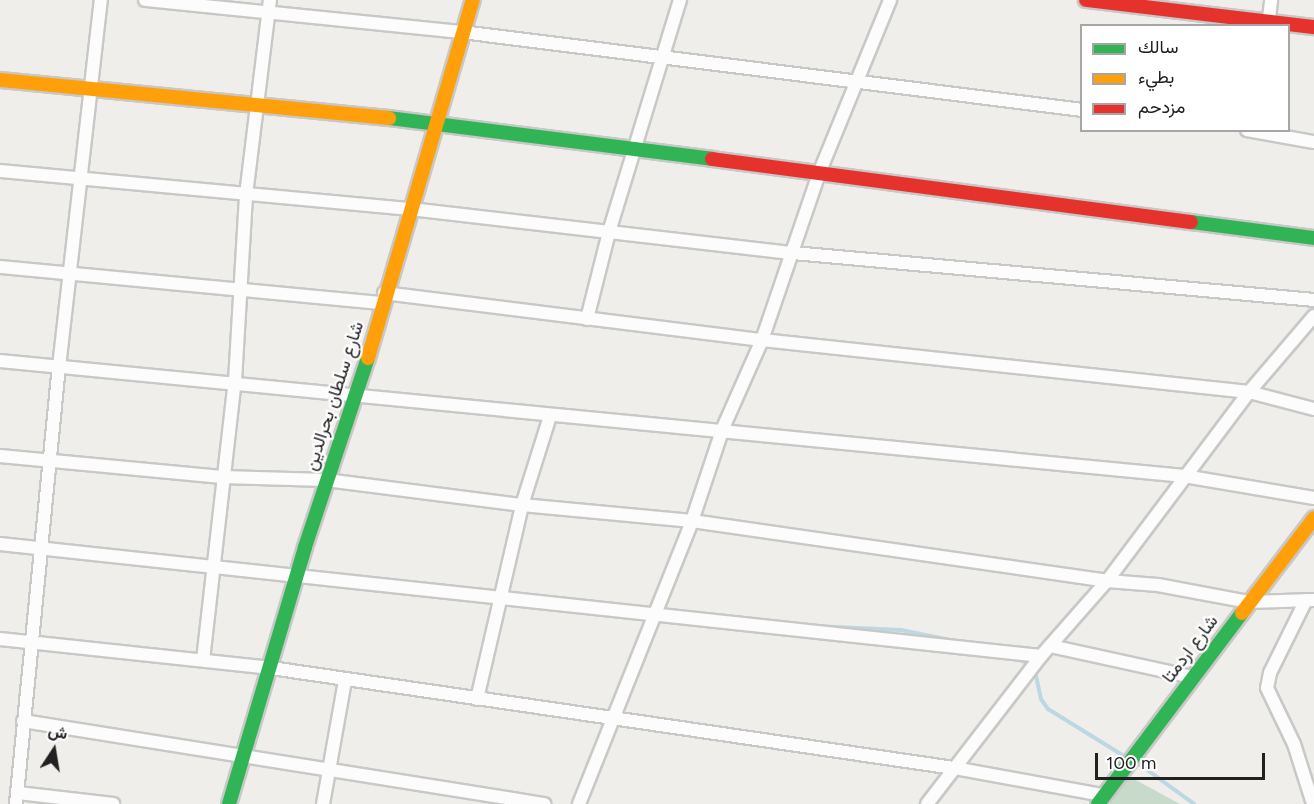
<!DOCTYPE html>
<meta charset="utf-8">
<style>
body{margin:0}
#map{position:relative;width:1314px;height:804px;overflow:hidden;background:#efeeea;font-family:Figtree,Vazirmatn,sans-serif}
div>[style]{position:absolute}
.cemetery>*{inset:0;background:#c8dbcb}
.stream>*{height:4px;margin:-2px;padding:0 2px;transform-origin:2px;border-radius:2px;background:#bdd7e3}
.roads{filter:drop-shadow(2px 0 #c8c8c6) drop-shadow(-2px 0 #c8c8c6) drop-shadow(0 2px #c8c8c6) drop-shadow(0 -2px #c8c8c6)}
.street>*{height:12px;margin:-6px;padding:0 6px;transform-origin:6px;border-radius:6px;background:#fdfcfc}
.fast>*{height:14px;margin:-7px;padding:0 7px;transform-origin:7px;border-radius:7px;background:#30b455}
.slow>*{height:14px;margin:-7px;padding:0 7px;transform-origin:7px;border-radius:7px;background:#ff9f0a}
.jam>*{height:14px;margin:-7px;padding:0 7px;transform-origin:7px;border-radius:7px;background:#e5322d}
span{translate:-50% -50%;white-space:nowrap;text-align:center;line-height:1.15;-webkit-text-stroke:4.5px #fff;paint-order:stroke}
.street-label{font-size:18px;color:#212121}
.legend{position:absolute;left:1080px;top:24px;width:210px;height:108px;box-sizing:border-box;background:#fff;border:2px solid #a6a6a6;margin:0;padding:8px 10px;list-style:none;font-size:18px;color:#212121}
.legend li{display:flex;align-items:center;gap:12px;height:30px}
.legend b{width:30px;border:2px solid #a6a6a6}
.north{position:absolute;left:24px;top:720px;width:60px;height:60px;-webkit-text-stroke:4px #fff;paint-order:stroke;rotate:12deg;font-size:16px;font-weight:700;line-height:24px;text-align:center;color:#212121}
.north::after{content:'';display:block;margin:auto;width:21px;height:27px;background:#212121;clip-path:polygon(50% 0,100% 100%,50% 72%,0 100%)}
.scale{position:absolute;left:1095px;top:753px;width:170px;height:27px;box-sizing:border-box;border:3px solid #212121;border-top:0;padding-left:8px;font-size:18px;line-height:21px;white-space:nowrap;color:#212121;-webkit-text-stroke:4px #fff;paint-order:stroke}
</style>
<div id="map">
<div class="cemetery">
<i style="clip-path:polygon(1132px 778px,1180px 804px,1110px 804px,1128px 779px)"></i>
</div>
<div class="stream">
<i style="left:814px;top:626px;width:87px;rotate:2.6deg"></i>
<i style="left:901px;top:630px;width:55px;rotate:11.5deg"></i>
<i style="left:1017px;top:659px;width:16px;rotate:22deg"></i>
<i style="left:1035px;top:671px;width:29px;rotate:78deg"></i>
<i style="left:1041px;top:699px;width:12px;rotate:55deg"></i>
<i style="left:1048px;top:709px;width:86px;rotate:31.7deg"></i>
<i style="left:1139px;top:764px;width:68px;rotate:36deg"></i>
</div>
<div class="roads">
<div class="street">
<i style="left:145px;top:0;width:319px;rotate:5.8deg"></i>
<i style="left:462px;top:32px;width:625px;rotate:7.17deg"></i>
<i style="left:1268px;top:26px;width:26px;rotate:-83deg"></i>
<i style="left:1247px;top:130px;width:68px;rotate:10.2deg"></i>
<i style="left:0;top:171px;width:412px;rotate:5.3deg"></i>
<i style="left:410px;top:209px;width:386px;rotate:6.6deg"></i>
<i style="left:793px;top:253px;width:523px;rotate:5.15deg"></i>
<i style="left:0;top:267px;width:384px;rotate:5.4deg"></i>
<i style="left:384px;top:293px;width:381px;rotate:7.1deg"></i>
<i style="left:762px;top:340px;width:490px;rotate:6.1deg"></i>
<i style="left:1249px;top:392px;width:67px;rotate:14.7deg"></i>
<i style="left:587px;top:319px;width:90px;rotate:-75.8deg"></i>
<i style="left:609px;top:232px;width:243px;rotate:-73deg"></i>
<i style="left:0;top:361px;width:1190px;rotate:5.55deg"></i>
<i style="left:1184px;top:476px;width:132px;rotate:9.6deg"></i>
<i style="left:0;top:456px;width:223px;rotate:5.4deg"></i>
<i style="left:222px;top:477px;width:104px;rotate:1.7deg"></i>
<i style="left:326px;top:480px;width:198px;rotate:7.3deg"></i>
<i style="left:522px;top:505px;width:171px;rotate:5.4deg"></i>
<i style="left:692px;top:521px;width:419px;rotate:8.2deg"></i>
<i style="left:1107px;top:581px;width:51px;rotate:4.5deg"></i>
<i style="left:1158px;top:585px;width:93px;rotate:10.6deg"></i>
<i style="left:1249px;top:602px;width:65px;rotate:-1.8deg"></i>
<i style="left:0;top:544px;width:1047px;rotate:6.14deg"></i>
<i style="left:1306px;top:600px;width:81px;rotate:116.3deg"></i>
<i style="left:1270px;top:673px;width:15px;rotate:101deg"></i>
<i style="left:1267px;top:688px;width:62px;rotate:64.3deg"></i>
<i style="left:1294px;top:744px;width:63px;rotate:72.4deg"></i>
<i style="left:0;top:639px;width:273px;rotate:6.1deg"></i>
<i style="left:271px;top:668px;width:690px;rotate:8.33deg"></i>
<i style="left:954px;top:768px;width:151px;rotate:10.3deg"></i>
<i style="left:1050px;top:646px;width:145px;rotate:12.3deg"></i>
<i style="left:203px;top:660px;width:281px;rotate:-83.5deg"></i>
<i style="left:235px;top:381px;width:186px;rotate:-86.6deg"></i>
<i style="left:246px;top:195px;width:196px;rotate:-83deg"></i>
<i style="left:477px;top:699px;width:199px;rotate:-76.9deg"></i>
<i style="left:522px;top:505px;width:93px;rotate:-72.5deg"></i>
<i style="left:23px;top:721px;width:528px;rotate:9.05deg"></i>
<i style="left:18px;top:793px;width:96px;rotate:6.6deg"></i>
<i style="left:16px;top:804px;width:439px;rotate:-84.4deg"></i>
<i style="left:59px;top:367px;width:369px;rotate:-83.5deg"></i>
<i style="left:323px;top:804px;width:125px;rotate:-79.9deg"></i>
<i style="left:579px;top:804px;width:305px;rotate:-68.2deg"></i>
<i style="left:692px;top:521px;width:98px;rotate:-71.6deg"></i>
<i style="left:723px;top:428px;width:96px;rotate:-66.1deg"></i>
<i style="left:762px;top:340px;width:179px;rotate:-71.1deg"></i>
<i style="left:820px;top:171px;width:185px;rotate:-67.7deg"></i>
<i style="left:927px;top:804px;width:187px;rotate:-52.4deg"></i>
<i style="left:1041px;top:656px;width:100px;rotate:-48.7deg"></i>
<i style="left:1107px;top:581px;width:236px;rotate:-53.1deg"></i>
<i style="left:1249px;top:392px;width:100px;rotate:-49.5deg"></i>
</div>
<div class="fast">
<i style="left:389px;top:118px;width:326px;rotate:7.2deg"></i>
<i style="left:1191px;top:222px;width:124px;rotate:7.4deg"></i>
<i style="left:229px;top:804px;width:268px;rotate:-73.5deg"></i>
<i style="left:305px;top:547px;width:199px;rotate:-71.6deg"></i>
<i style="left:1098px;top:804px;width:239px;rotate:-53deg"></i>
</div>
<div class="slow">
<i style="left:0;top:80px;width:391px;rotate:5.6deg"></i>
<i style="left:368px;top:358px;width:373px;rotate:-73.7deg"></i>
<i style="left:1242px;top:613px;width:119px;rotate:-52.8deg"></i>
</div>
<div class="jam">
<i style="left:1086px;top:0;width:230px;rotate:6.8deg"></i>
<i style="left:712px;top:159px;width:483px;rotate:7.5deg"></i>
</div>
</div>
<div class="street-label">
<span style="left:334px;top:396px;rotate:-72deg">شارع سلطان بحرالدين</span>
<span style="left:1190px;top:649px;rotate:-53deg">شارع اردمتا</span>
</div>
<ul class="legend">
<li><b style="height:8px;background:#30b455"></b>سالك</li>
<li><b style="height:8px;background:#ff9f0a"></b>بطيء</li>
<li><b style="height:8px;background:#e5322d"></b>مزدحم</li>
</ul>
<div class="north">ش</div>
<div class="scale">100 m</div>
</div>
